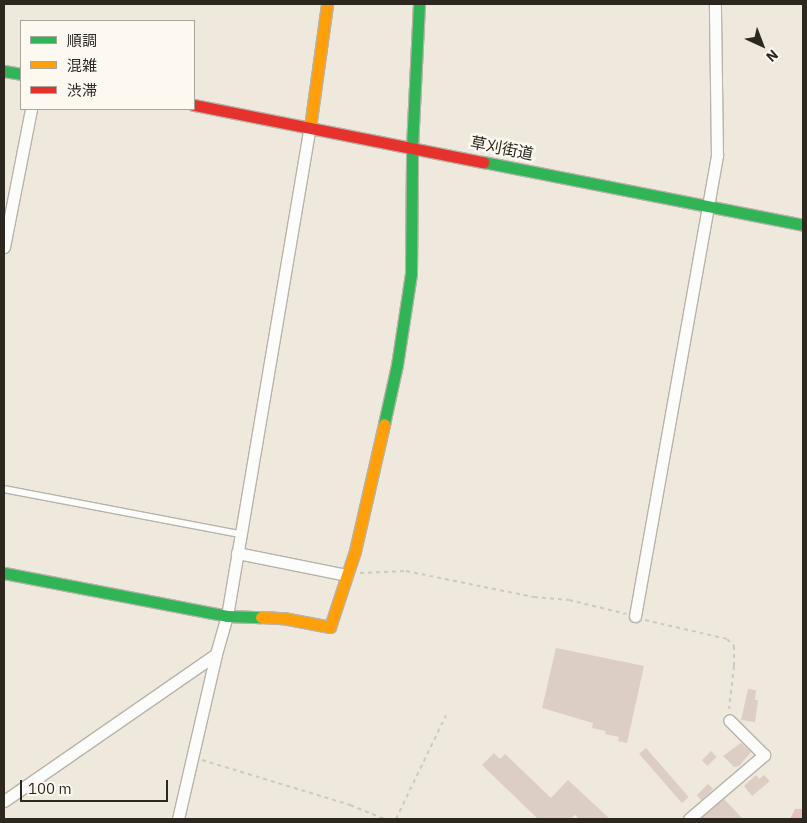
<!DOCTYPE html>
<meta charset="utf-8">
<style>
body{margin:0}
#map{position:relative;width:807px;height:823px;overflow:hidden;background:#eee8dd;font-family:"IBM Plex Sans","Noto Sans JP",sans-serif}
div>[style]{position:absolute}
.forest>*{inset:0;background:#e7c1bf}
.building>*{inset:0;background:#dccec4;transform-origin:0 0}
.path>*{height:2px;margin-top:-1px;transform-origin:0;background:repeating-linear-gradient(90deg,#ccc9c6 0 4px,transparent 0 8px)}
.roads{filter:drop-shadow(1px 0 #b8b3aa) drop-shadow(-1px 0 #b8b3aa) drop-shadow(0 1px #b8b3aa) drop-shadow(0 -1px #b8b3aa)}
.lane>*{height:5.5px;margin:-2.75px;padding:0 2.75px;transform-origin:2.75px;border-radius:2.75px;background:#fcfcfa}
.street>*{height:11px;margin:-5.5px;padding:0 5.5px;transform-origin:5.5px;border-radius:5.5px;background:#fcfcfa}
.fast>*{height:11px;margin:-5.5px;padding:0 5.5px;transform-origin:5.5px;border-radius:5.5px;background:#30b455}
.slow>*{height:11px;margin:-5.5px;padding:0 5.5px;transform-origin:5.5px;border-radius:5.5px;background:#ff9f0a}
.jam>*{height:11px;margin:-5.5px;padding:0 5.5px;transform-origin:5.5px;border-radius:5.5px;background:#e5322d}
span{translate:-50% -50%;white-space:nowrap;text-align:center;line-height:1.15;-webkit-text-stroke:5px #fdf8f0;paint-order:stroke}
.street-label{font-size:16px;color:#2c271f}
.frame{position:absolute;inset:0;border:5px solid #2c271f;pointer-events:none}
.legend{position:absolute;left:20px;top:20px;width:175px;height:90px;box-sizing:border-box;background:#fdf8f0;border:1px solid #a9a49c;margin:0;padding:6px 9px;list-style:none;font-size:15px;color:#2c271f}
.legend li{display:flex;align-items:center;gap:10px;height:25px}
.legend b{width:25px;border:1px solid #a9a49c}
.north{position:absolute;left:737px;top:20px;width:50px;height:50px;-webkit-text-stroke:4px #fdf8f0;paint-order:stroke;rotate:137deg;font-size:14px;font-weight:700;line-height:20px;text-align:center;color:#2c271f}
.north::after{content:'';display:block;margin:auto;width:18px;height:22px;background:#2c271f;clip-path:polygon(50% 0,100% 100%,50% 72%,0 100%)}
.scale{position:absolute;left:20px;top:780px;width:148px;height:22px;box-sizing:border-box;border:2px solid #2c271f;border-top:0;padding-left:6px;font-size:15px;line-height:18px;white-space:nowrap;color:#2c271f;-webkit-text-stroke:4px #fdf8f0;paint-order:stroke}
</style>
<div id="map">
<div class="forest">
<i style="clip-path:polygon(795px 809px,803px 809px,803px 819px,790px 819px)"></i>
</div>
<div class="building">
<i style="clip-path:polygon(556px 648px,644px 666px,627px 743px,618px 741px,619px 737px,605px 734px,606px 731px,592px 728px,593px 723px,542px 708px)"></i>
<i style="clip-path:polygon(748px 689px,756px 690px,755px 700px,758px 700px,755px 722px,741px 720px)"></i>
<i style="clip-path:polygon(741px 743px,751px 752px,739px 766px,734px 767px,723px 756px)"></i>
<i style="left:646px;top:748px;width:65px;height:9px;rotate:49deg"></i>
<i style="left:711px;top:751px;width:8px;height:13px;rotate:45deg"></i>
<i style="clip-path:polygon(494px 753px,500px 759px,505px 754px,551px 798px,568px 780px,610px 819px,580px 819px,575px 815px,570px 819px,538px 819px,482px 765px)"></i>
<i style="clip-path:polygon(756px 775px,759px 779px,764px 775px,770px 781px,752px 796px,744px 786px)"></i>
<i style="left:708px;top:784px;width:7px;height:16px;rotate:45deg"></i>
<i style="clip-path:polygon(724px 799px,743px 819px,700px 819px)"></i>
</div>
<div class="path">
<i style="left:360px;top:573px;width:46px;rotate:-2.5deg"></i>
<i style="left:406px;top:571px;width:131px;rotate:11.5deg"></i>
<i style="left:534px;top:597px;width:35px;rotate:5deg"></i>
<i style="left:569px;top:600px;width:59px;rotate:13.8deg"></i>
<i style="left:645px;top:620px;width:84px;rotate:13deg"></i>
<i style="left:727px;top:639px;width:10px;rotate:45deg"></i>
<i style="left:734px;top:646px;width:20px;rotate:90deg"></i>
<i style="left:734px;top:666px;width:43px;rotate:96.6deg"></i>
<i style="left:202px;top:760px;width:155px;rotate:16.9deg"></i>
<i style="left:350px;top:805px;width:37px;rotate:22deg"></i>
<i style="left:396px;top:819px;width:115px;rotate:-64.3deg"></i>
</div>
<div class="roads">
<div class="lane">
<i style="left:4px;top:489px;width:240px;rotate:10.8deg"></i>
</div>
<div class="street">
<i style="left:4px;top:247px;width:141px;rotate:-78.9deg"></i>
<i style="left:237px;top:553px;width:112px;rotate:11.3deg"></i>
<i style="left:635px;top:616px;width:468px;rotate:-79.9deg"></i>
<i style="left:717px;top:155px;width:151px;rotate:-90.8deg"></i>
<i style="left:4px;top:801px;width:258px;rotate:-34.7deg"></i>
<i style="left:216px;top:654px;width:40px;rotate:-74deg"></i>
<i style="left:227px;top:616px;width:496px;rotate:-80.4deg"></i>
<i style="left:178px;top:819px;width:169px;rotate:-77deg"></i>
<i style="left:689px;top:819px;width:99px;rotate:-40.5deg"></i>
<i style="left:764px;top:755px;width:49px;rotate:-135deg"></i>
</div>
<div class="fast">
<i style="left:4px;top:71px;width:17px;rotate:10deg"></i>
<i style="left:483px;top:162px;width:326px;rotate:11.1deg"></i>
<i style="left:384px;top:424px;width:60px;rotate:-77.6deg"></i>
<i style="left:397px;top:365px;width:92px;rotate:-81.3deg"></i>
<i style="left:411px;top:274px;width:127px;rotate:-89.5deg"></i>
<i style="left:412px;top:147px;width:143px;rotate:-87.2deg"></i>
<i style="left:4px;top:573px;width:227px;rotate:10.9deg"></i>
<i style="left:227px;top:616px;width:34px;rotate:2deg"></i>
</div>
<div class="slow">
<i style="left:310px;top:127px;width:124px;rotate:-82.1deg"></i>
<i style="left:261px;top:617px;width:22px;rotate:3deg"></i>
<i style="left:283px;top:618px;width:48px;rotate:10.8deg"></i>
<i style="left:330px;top:627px;width:80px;rotate:-71.8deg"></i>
<i style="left:355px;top:551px;width:130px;rotate:-77.1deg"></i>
</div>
<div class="jam">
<i style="left:194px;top:105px;width:295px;rotate:11.2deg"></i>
</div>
</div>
<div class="street-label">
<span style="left:502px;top:148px;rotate:11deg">草刈街道</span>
</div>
<div class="frame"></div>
<ul class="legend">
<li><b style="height:6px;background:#30b455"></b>順調</li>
<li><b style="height:6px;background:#ff9f0a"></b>混雑</li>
<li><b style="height:6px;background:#e5322d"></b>渋滞</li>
</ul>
<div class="north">N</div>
<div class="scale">100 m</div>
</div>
